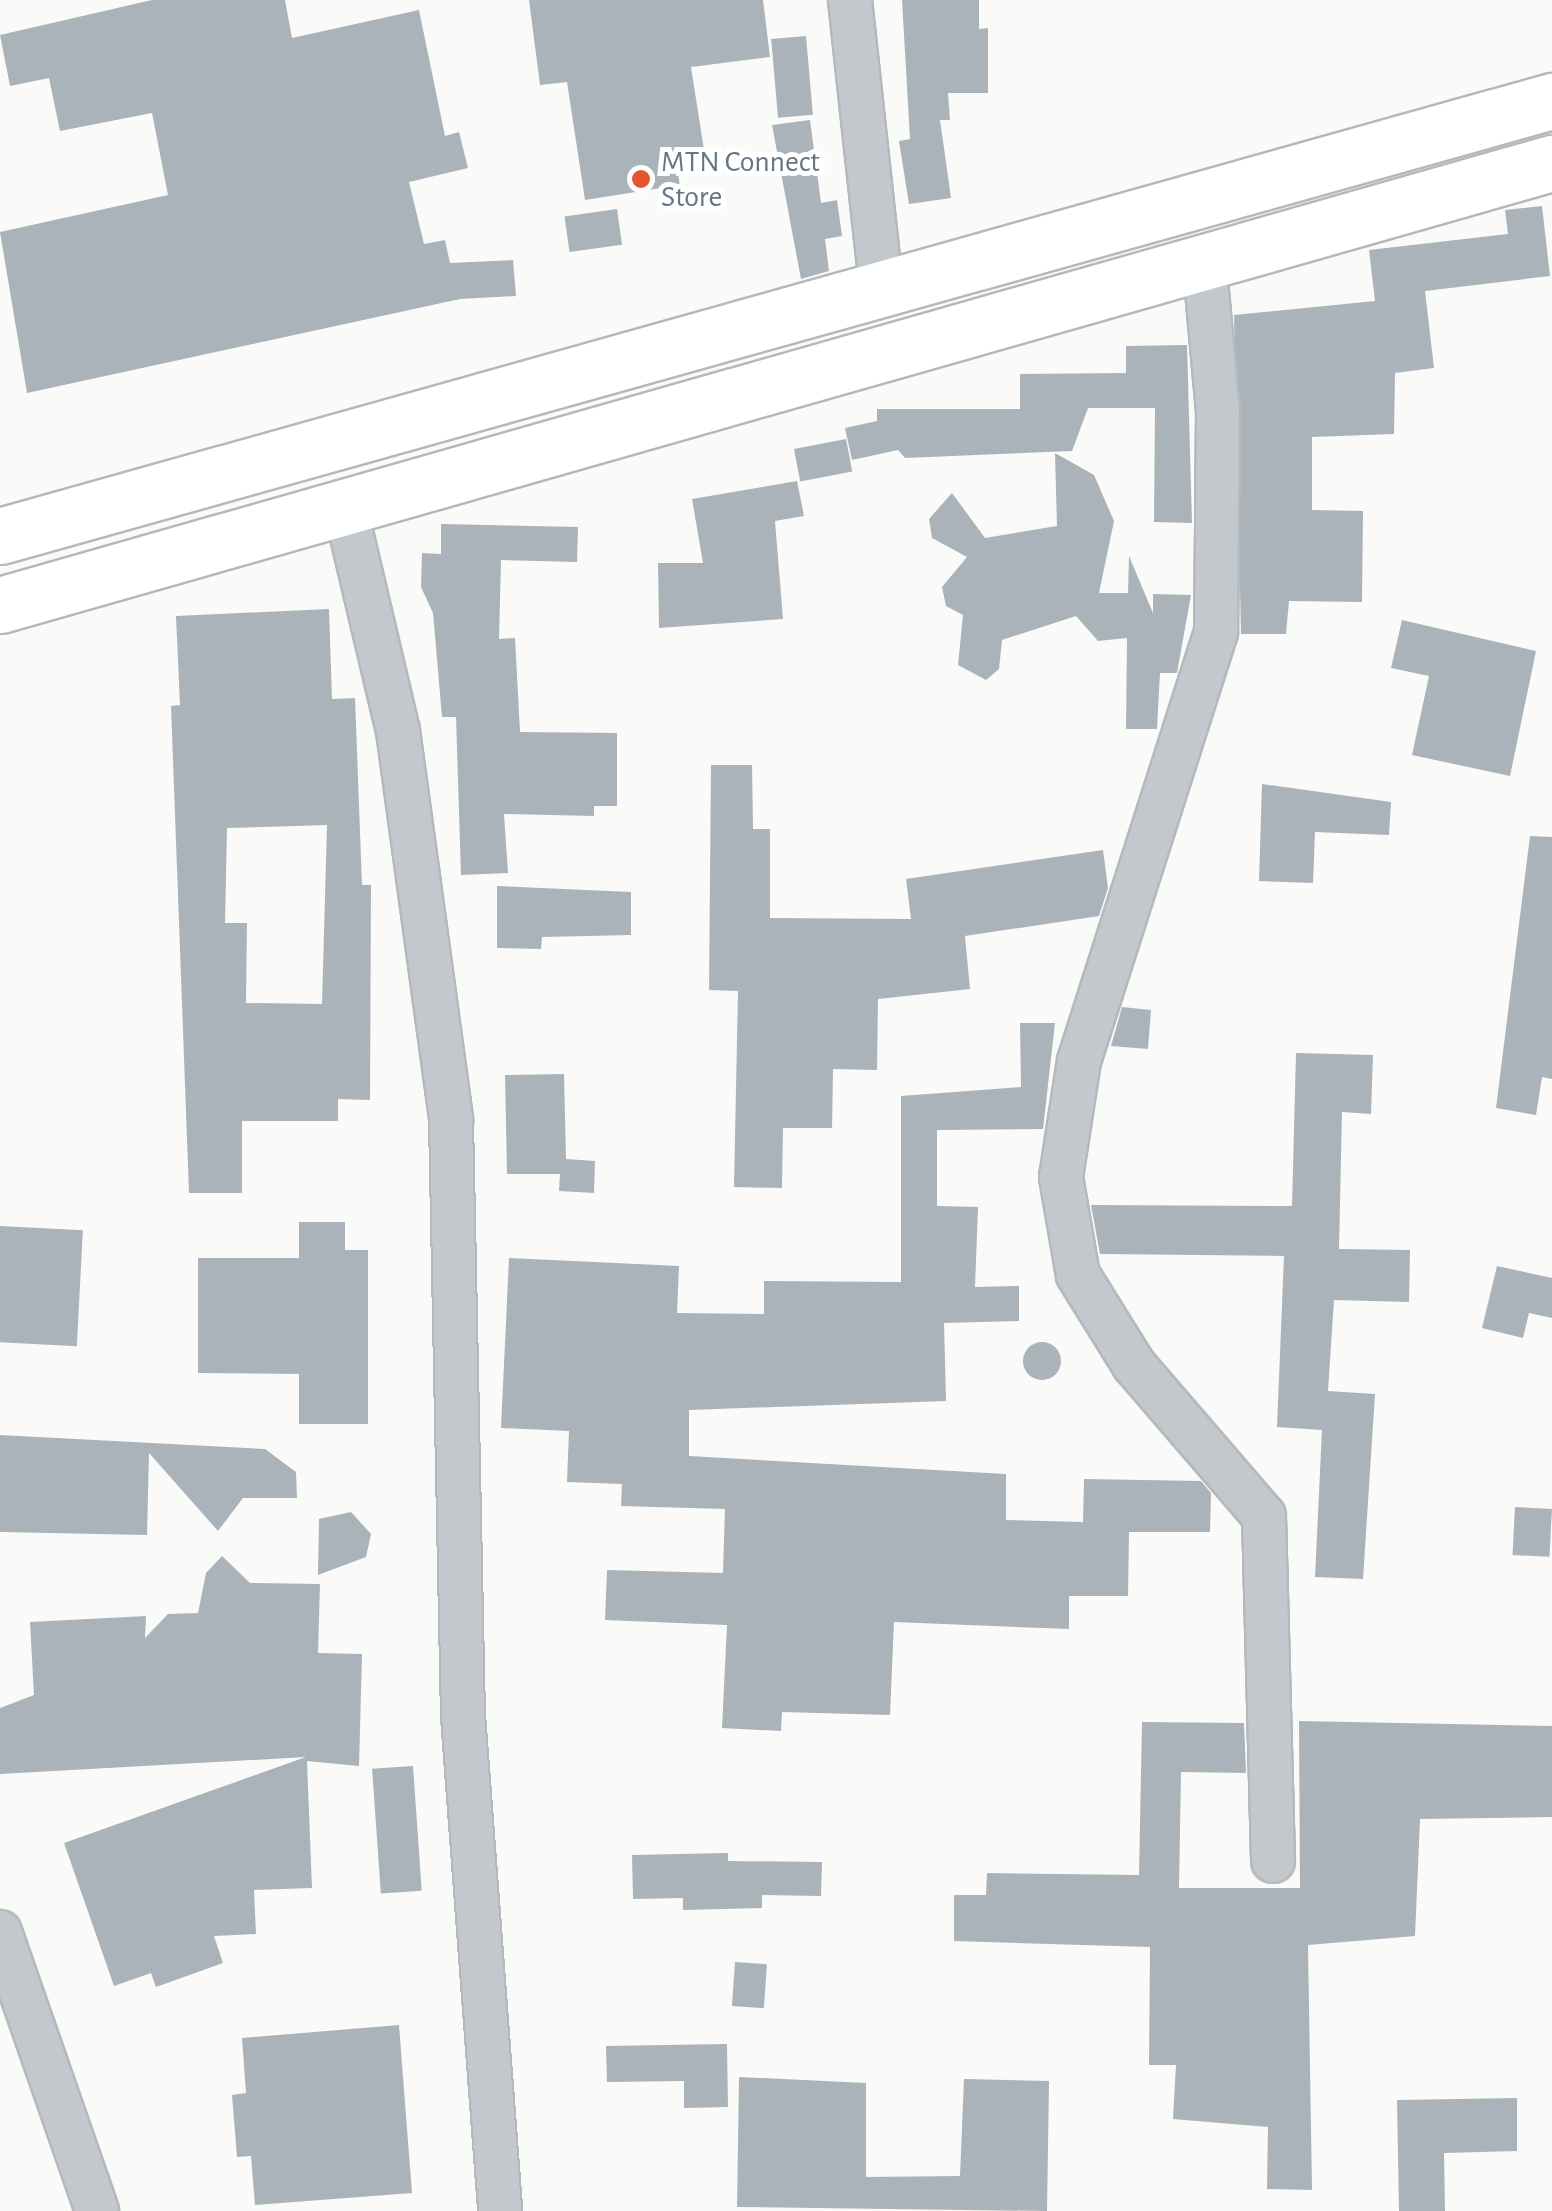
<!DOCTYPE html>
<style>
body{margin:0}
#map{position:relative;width:1552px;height:2211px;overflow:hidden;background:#fafaf8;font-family:"Alegreya Sans",sans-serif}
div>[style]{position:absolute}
.building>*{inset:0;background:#aab3b9;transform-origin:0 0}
.round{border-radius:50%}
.roads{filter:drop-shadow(2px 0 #b4b9bd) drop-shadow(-2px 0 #b4b9bd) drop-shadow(0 2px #b4b9bd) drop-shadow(0 -2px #b4b9bd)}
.minor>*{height:42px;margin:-21px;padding:0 21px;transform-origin:21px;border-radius:21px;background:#c3c8cc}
.highway>*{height:55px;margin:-27.5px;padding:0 27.5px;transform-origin:27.5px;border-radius:27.5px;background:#fff}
.dots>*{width:28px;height:28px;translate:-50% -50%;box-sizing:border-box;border:5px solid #fff;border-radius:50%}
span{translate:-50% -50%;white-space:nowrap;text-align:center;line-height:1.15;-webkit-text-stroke:10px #fff;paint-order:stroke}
.poi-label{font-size:30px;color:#657683}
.left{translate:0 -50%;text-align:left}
</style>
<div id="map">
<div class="building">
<i style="clip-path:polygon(152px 0,285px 0,292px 38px,419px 10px,445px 136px,459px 132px,468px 168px,409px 182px,424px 244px,445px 240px,450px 263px,513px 260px,516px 296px,460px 299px,27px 393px,0 232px,168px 195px,152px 113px,60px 131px,49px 78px,10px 86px,0 35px)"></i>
<i style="clip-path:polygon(529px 0,763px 0,770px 57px,691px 67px,707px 169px,678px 174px,680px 185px,585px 200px,567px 82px,540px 85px)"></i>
<i style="clip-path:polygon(902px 0,979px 0,979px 29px,988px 28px,988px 93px,948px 93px,950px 120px,940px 120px,951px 198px,909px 204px,899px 141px,910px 139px)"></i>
<i style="left:806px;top:36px;width:79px;height:35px;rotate:85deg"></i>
<i style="clip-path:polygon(810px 120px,821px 203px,837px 200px,842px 236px,825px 239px,829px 271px,801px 279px,772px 125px)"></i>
<i style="clip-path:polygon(1542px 206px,1550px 276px,1425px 291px,1434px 368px,1395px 373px,1394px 434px,1312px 437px,1312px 510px,1363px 511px,1362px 602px,1289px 601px,1286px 634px,1241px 634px,1234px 315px,1375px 301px,1369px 250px,1508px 234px,1505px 210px)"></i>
<i style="left:617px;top:209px;width:36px;height:53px;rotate:82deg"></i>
<i style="clip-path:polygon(1187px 345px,1192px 523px,1154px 522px,1155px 408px,1088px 408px,1072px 451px,905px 458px,898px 450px,852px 460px,845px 428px,877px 421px,877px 409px,1020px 409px,1020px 374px,1126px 373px,1126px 346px)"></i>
<i style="left:846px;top:439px;width:33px;height:53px;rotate:79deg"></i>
<i style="clip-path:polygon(1055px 453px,1094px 475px,1114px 521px,1099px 593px,1128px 593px,1129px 556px,1153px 613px,1153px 594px,1191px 595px,1177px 673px,1160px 673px,1157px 729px,1126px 729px,1127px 638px,1098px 641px,1076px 616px,1002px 640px,999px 669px,986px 680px,958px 665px,963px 615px,946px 606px,942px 587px,967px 557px,932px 538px,929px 519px,952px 493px,985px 538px,1057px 526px)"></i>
<i style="clip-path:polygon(797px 481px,804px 516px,775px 521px,783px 619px,659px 628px,658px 563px,703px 563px,692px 499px)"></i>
<i style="clip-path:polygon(441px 524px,578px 527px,577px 562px,501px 560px,499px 639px,515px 638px,520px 732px,617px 733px,617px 806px,594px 806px,594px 816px,504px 814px,508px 873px,461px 875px,456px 717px,442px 717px,433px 613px,421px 587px,422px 553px,441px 554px)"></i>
<i style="clip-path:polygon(evenodd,329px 609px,332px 699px,355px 698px,362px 885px,371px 885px,370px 1100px,338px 1099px,338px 1121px,242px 1121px,242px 1193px,189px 1193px,171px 706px,180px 705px,176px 616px,329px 609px,327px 825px,322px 1004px,246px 1003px,247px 923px,225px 923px,227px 828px,327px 825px)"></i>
<i style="clip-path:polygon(1402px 620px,1536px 651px,1510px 776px,1412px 755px,1429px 676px,1391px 668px)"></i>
<i style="clip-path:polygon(711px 765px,752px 765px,753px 829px,770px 829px,770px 918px,911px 919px,906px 879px,1103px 850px,1108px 888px,1099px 916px,965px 936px,970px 989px,878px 999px,877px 1070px,833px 1069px,832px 1128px,783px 1128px,782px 1188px,734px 1187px,738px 991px,709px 990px)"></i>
<i style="clip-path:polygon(1262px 784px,1391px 802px,1389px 835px,1315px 832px,1313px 883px,1259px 881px)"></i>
<i style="clip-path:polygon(1530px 836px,1552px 837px,1552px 1079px,1542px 1077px,1536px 1115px,1496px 1108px)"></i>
<i style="clip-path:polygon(497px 886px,631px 892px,631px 935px,542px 937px,541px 949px,497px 948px)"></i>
<i style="clip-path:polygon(1122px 1007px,1151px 1010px,1148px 1049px,1111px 1046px)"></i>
<i style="clip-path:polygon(1020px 1023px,1055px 1023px,1043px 1129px,937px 1130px,937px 1206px,978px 1207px,975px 1287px,1019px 1286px,1019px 1321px,944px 1323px,946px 1401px,689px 1410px,689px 1456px,1006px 1474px,1006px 1520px,1083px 1522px,1084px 1479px,1201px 1481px,1211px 1493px,1210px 1532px,1129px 1532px,1128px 1596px,1069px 1596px,1069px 1629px,894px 1622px,890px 1715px,782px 1712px,781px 1731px,722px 1728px,727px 1625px,605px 1620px,607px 1570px,723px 1573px,725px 1509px,621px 1506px,622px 1484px,567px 1482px,569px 1431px,501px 1428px,509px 1258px,679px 1266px,677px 1313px,764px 1314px,764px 1281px,901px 1282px,901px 1096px,1021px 1087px)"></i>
<i style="clip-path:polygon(1296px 1053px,1373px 1055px,1371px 1114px,1342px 1112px,1339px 1249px,1410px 1250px,1409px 1302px,1334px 1300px,1328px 1391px,1375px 1394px,1363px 1579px,1315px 1577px,1322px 1430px,1277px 1427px,1284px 1256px,1100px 1254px,1091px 1205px,1292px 1206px)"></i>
<i style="clip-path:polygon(564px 1074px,566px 1159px,595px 1161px,594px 1193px,559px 1191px,560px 1174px,507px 1174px,505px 1075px)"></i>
<i style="clip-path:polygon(299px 1222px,345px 1222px,345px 1250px,368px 1250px,368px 1424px,299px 1424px,299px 1374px,198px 1373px,198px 1258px,299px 1258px)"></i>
<i style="left:0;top:1226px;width:83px;height:116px;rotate:3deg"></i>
<i style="clip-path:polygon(1497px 1266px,1552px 1278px,1552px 1318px,1529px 1313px,1523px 1338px,1482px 1328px)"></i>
<i class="round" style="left:1023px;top:1342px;width:38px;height:38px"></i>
<i style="clip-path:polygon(0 1435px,265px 1449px,296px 1472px,297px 1498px,243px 1498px,218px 1531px,149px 1453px,147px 1535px,0 1532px)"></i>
<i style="left:1515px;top:1507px;width:37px;height:48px;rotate:3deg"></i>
<i style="clip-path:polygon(351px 1512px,371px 1534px,366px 1557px,318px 1575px,319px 1519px)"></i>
<i style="clip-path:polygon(222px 1556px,250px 1583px,320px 1584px,318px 1653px,362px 1654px,359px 1766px,307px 1761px,312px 1888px,254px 1890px,256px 1934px,214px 1936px,223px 1963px,156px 1987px,151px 1973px,114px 1986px,64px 1843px,306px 1757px,0 1774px,0 1708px,34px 1695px,30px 1622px,146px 1616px,145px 1638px,168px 1614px,198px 1613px,206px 1573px)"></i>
<i style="clip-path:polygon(1299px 1721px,1552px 1726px,1552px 1817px,1420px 1819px,1415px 1936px,1308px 1945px,1312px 2190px,1267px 2189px,1268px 2127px,1173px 2119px,1176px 2065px,1149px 2065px,1150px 1947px,954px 1941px,954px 1895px,986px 1895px,987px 1873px,1139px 1875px,1142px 1722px,1244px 1723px,1246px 1773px,1181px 1772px,1179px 1888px,1300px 1888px)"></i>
<i style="left:413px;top:1766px;width:125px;height:41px;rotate:86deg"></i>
<i style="clip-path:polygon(728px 1853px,728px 1861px,822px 1862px,821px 1896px,762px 1895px,762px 1908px,683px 1910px,683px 1898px,633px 1899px,632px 1855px)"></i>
<i style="left:735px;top:1962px;width:32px;height:44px;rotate:4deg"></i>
<i style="clip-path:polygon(399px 2025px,412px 2193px,255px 2205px,251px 2156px,237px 2157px,232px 2095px,246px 2093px,242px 2038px)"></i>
<i style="clip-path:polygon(727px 2044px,728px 2107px,684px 2108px,684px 2081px,607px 2082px,606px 2046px)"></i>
<i style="clip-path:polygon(739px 2077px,866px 2083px,866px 2177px,960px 2176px,964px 2079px,1049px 2081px,1047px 2211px,737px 2207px)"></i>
<i style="clip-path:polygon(1517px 2098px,1517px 2151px,1444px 2153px,1445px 2211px,1399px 2211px,1397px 2100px)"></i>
</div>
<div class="roads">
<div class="minor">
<i style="left:850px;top:0;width:288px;rotate:83.8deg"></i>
<i style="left:1204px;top:258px;width:154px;rotate:84.8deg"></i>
<i style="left:1218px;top:411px;width:221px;rotate:90.5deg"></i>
<i style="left:1216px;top:632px;width:450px;rotate:107.7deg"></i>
<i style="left:1079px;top:1061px;width:117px;rotate:98.8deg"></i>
<i style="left:1061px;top:1177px;width:99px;rotate:80.2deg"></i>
<i style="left:1078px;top:1275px;width:106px;rotate:58.1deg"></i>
<i style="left:1134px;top:1365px;width:199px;rotate:49.3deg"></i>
<i style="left:1264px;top:1516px;width:345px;rotate:88.5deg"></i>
<i style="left:346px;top:511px;width:226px;rotate:76.7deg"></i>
<i style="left:398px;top:731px;width:393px;rotate:82.2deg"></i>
<i style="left:451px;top:1120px;width:596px;rotate:88.85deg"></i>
<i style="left:463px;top:1716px;width:496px;rotate:85.7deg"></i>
<i style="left:0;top:1932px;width:295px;rotate:70.8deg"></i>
</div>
<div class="highway">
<i style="left:0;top:536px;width:1612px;rotate:-15.66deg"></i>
<i style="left:0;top:605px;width:1614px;rotate:-15.9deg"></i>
</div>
</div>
<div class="dots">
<i style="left:641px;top:179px;background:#e4572e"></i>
</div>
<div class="poi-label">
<span class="left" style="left:661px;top:179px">MTN Connect<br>Store</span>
</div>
</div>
